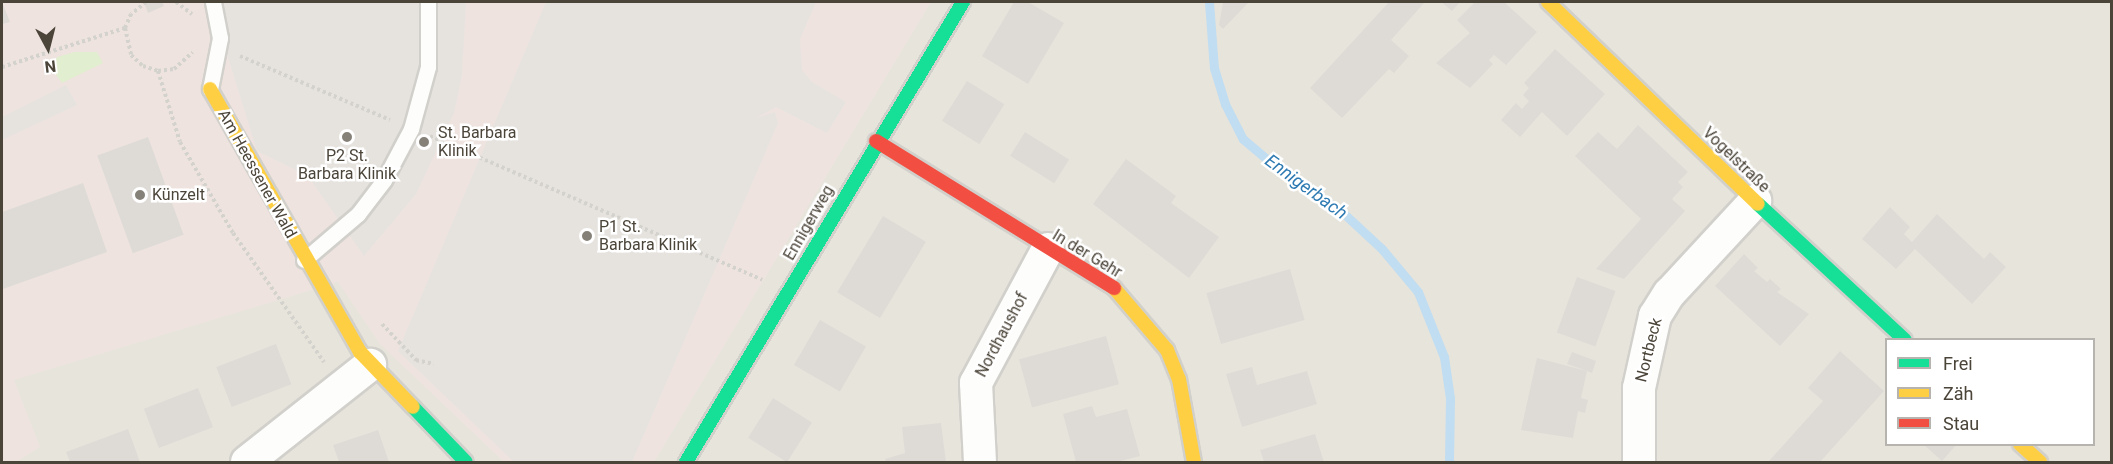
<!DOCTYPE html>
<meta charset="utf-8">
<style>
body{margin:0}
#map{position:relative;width:2113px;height:464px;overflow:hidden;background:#f4f2ee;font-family:Roboto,sans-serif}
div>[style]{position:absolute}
.residential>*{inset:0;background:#e7e4dc}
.medical>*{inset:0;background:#eee3df}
.green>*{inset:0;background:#e1eecf}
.parking>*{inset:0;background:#e6e3df}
.stream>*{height:9px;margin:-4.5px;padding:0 4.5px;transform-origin:4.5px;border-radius:4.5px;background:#c0ddf1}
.building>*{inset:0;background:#dedbd6;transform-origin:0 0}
.path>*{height:4px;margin-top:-2px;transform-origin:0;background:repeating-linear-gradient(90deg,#d3d2cc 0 3px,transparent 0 6px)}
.roads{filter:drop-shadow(2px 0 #d2d0cb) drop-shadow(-2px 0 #d2d0cb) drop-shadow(0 2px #d2d0cb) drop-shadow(0 -2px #d2d0cb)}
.lane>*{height:15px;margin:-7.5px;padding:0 7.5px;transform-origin:7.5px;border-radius:7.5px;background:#fdfdfc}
.street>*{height:32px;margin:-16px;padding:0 16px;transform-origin:16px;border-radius:16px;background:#fdfdfc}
.fast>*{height:14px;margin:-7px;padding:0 7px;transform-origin:7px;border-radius:7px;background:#16e098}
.slow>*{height:14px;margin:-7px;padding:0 7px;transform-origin:7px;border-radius:7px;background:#ffcf43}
.jam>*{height:14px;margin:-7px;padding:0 7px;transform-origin:7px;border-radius:7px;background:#f24e42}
.dots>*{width:16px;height:16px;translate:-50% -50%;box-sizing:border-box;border:3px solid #fff;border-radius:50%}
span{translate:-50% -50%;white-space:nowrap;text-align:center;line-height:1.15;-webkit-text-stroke:5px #fff;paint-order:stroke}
.poi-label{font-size:16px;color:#4b4439}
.left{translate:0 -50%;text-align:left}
.street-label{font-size:16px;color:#4b4439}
.water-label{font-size:18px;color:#2e7ab2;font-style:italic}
.frame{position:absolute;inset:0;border:3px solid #4b4439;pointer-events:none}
.legend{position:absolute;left:1885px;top:338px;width:210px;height:108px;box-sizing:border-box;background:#fff;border:2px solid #b7b4b0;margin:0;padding:8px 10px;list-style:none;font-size:18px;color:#4b4439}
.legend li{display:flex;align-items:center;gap:12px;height:30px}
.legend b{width:30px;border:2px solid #b7b4b0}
.north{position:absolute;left:18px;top:18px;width:60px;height:60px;-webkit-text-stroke:4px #fff;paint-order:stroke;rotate:173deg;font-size:16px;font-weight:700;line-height:24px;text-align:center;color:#4b4439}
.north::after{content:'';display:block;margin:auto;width:21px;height:27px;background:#4b4439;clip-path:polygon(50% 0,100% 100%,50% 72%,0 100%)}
</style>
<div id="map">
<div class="residential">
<i style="clip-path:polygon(evenodd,2px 2px,2111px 2px,2111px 462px,2px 462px,2px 2px,1886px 340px,2094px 340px,2094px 444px,1886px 444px,1886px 340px)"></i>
</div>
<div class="medical">
<i style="clip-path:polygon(2px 2px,931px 2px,654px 462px,504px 462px,380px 344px,338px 282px,14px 380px,40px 447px,16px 462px,2px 462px)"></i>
</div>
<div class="green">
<i style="clip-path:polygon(75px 52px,97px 52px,103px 63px,62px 83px,52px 69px,57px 57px)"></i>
</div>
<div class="parking">
<i style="clip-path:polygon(211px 2px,466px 2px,462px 75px,454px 113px,416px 194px,364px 256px,308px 176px,257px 151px)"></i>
<i style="clip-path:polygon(546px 2px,816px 2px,800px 39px,802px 70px,812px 82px,846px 102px,827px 133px,776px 107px,756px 118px,775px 112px,778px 123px,632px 462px,514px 462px,398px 351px)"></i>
<i style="clip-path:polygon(66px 85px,77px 105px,2px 140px,2px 117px)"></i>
</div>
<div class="stream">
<i style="left:1209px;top:2px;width:66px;rotate:85.7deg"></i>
<i style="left:1214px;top:68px;width:38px;rotate:73deg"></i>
<i style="left:1225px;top:104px;width:39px;rotate:63deg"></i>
<i style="left:1243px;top:139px;width:59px;rotate:40.2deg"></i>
<i style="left:1288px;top:177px;width:62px;rotate:32.4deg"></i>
<i style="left:1340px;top:210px;width:57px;rotate:42.9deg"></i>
<i style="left:1382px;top:249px;width:56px;rotate:50.1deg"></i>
<i style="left:1418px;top:292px;width:70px;rotate:68.2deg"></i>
<i style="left:1444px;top:357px;width:41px;rotate:81.7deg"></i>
<i style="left:1450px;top:398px;width:64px;rotate:90.9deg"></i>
</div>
<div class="building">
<i style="clip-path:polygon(2px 2px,10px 22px,2px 24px)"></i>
<i style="clip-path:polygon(144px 2px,162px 2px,164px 6px,148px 13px)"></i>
<i style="clip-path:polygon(1014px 2px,1028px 2px,1064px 23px,1028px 84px,982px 56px)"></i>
<i style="clip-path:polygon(1223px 2px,1249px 2px,1223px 29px,1219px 25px)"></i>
<i style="clip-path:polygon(1389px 2px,1425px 2px,1391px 40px,1409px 56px,1394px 73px,1389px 69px,1342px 118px,1310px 88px)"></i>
<i style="clip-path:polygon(1441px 2px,1460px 2px,1452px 11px)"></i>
<i style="clip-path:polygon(1475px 2px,1504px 2px,1537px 32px,1506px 65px,1494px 55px,1489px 60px,1493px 64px,1470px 88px,1436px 63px,1470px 33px,1457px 20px)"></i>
<i style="clip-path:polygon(1555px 49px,1605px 94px,1567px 136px,1542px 112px,1520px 137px,1501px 120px,1516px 103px,1522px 109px,1529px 101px,1523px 95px,1529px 88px,1524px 83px)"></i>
<i style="left:967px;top:81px;width:44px;height:47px;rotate:32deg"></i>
<i style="clip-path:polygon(1638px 125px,1688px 172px,1678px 182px,1683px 187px,1672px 199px,1685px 211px,1624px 279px,1596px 269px,1641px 219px,1575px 156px,1598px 132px,1617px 149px)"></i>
<i style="left:1025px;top:132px;width:52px;height:28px;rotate:32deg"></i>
<i style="left:148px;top:137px;width:104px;height:54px;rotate:70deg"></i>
<i style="clip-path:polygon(1126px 159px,1176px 196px,1171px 203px,1219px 237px,1189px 278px,1093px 204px)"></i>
<i style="clip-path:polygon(83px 183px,107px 252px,3px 289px,2px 212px)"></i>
<i style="clip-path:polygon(1890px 207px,1910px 227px,1904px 234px,1912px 242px,1937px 214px,1984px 259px,1990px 252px,2006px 267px,1972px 304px,1915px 249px,1896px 269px,1862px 239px)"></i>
<i style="left:883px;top:216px;width:50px;height:89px;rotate:31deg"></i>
<i style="clip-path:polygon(1744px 254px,1758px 268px,1754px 271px,1767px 282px,1770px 279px,1781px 289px,1777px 292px,1809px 314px,1780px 346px,1715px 286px)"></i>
<i style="left:1290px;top:269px;width:53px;height:87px;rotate:74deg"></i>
<i style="left:1577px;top:277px;width:41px;height:59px;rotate:20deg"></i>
<i style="left:820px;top:320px;width:53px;height:52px;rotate:30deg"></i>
<i style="left:1106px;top:336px;width:50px;height:90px;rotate:75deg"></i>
<i style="left:276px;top:344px;width:43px;height:64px;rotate:69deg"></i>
<i style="clip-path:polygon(1840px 351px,1884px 391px,1820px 462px,1768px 462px,1823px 401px,1808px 388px)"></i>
<i style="clip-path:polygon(1572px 352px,1596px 361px,1592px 373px,1587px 371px,1581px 398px,1588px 400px,1585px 413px,1578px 411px,1573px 438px,1521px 430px,1537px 358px,1587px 371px,1567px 364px)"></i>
<i style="clip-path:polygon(1252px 367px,1257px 385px,1307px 371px,1317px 404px,1242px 427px,1226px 374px)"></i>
<i style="left:198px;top:388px;width:42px;height:58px;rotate:69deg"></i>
<i style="left:773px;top:398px;width:46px;height:47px;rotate:32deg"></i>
<i style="clip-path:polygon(1092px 406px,1096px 417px,1127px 409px,1140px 456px,1117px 462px,1076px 462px,1063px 414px)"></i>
<i style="clip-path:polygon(941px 423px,946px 462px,886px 462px,885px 459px,905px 453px,902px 427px)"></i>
<i style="clip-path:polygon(128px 429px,140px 462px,70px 462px,66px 452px)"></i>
<i style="clip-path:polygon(378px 430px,389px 462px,339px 462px,333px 445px)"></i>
<i style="clip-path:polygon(1315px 434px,1324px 462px,1264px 462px,1260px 450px)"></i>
<i style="clip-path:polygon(1923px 444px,1957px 444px,1942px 461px)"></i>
</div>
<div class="path">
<i style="left:146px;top:2px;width:19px;rotate:141deg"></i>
<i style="left:131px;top:14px;width:15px;rotate:113deg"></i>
<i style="left:125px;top:28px;width:28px;rotate:77deg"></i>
<i style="left:131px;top:55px;width:16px;rotate:43deg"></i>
<i style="left:143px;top:66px;width:16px;rotate:18deg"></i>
<i style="left:158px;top:71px;width:16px;rotate:-7deg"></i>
<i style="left:174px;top:69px;width:25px;rotate:-42deg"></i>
<i style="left:176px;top:2px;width:20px;rotate:37deg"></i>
<i style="left:240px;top:56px;width:163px;rotate:23.1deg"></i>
<i style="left:2px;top:67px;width:129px;rotate:-17.6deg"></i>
<i style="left:158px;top:71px;width:74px;rotate:72.8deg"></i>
<i style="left:180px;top:142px;width:105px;rotate:59.8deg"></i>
<i style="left:233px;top:233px;width:158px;rotate:54.8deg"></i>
<i style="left:430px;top:136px;width:362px;rotate:23.4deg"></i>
<i style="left:382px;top:324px;width:50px;rotate:46.6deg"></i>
<i style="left:416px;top:360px;width:18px;rotate:13deg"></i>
</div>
<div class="roads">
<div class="lane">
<i style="left:210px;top:89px;width:52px;rotate:-78.9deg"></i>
<i style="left:220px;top:38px;width:37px;rotate:-101deg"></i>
<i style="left:304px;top:260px;width:71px;rotate:-40.4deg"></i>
<i style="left:358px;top:214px;width:43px;rotate:-52.6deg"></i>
<i style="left:384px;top:180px;width:58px;rotate:-62.1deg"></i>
<i style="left:411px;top:129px;width:64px;rotate:-74.7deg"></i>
<i style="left:428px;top:67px;width:65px;rotate:-90deg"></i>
</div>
<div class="street">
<i style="left:247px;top:462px;width:157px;rotate:-38.3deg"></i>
<i style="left:980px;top:462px;width:79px;rotate:-92.9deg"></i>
<i style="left:976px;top:383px;width:152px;rotate:-61.8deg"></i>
<i style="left:1639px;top:462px;width:74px;rotate:-90deg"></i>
<i style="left:1639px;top:388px;width:74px;rotate:-77.5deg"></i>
<i style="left:1655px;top:316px;width:26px;rotate:-58deg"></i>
<i style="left:1669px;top:294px;width:127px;rotate:-47.2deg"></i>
</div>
<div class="fast">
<i style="left:1758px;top:204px;width:200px;rotate:42.8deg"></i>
<i style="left:413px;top:407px;width:76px;rotate:46.1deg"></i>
<i style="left:686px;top:462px;width:537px;rotate:-58.94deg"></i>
</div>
<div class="slow">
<i style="left:1548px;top:2px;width:291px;rotate:43.9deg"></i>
<i style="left:210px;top:89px;width:303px;rotate:60.3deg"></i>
<i style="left:360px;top:352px;width:76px;rotate:46.1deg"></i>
<i style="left:1114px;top:288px;width:82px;rotate:49.5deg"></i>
<i style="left:1167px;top:350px;width:31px;rotate:68deg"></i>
<i style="left:1179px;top:379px;width:84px;rotate:79.8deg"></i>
<i style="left:2020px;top:444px;width:27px;rotate:42deg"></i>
</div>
<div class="jam">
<i style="left:876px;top:141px;width:280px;rotate:31.7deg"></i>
</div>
</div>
<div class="dots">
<i style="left:347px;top:137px;background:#868178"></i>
<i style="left:424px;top:142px;background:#868178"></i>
<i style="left:140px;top:195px;background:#868178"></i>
<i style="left:587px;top:236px;background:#868178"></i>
</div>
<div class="poi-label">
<span class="left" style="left:438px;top:142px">St. Barbara<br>Klinik</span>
<span style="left:347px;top:165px">P2 St.<br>Barbara Klinik</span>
<span class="left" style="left:152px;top:195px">Künzelt</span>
<span class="left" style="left:599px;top:236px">P1 St.<br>Barbara Klinik</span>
</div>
<div class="street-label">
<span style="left:1736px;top:160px;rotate:44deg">Vogelstraße</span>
<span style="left:257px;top:174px;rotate:61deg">Am Heessener Wald</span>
<span style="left:809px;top:223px;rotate:-60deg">Ennigerweg</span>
<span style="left:1087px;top:254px;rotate:31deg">In der Gehr</span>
<span style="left:1002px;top:335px;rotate:-62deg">Nordhaushof</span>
<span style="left:1649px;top:350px;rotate:-76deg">Nortbeck</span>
</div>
<div class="water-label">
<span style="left:1306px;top:187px;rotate:36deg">Ennigerbach</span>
</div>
<div class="frame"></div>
<ul class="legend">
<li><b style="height:8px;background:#16e098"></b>Frei</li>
<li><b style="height:8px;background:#ffcf43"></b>Zäh</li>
<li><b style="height:8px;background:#f24e42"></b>Stau</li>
</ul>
<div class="north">N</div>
</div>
